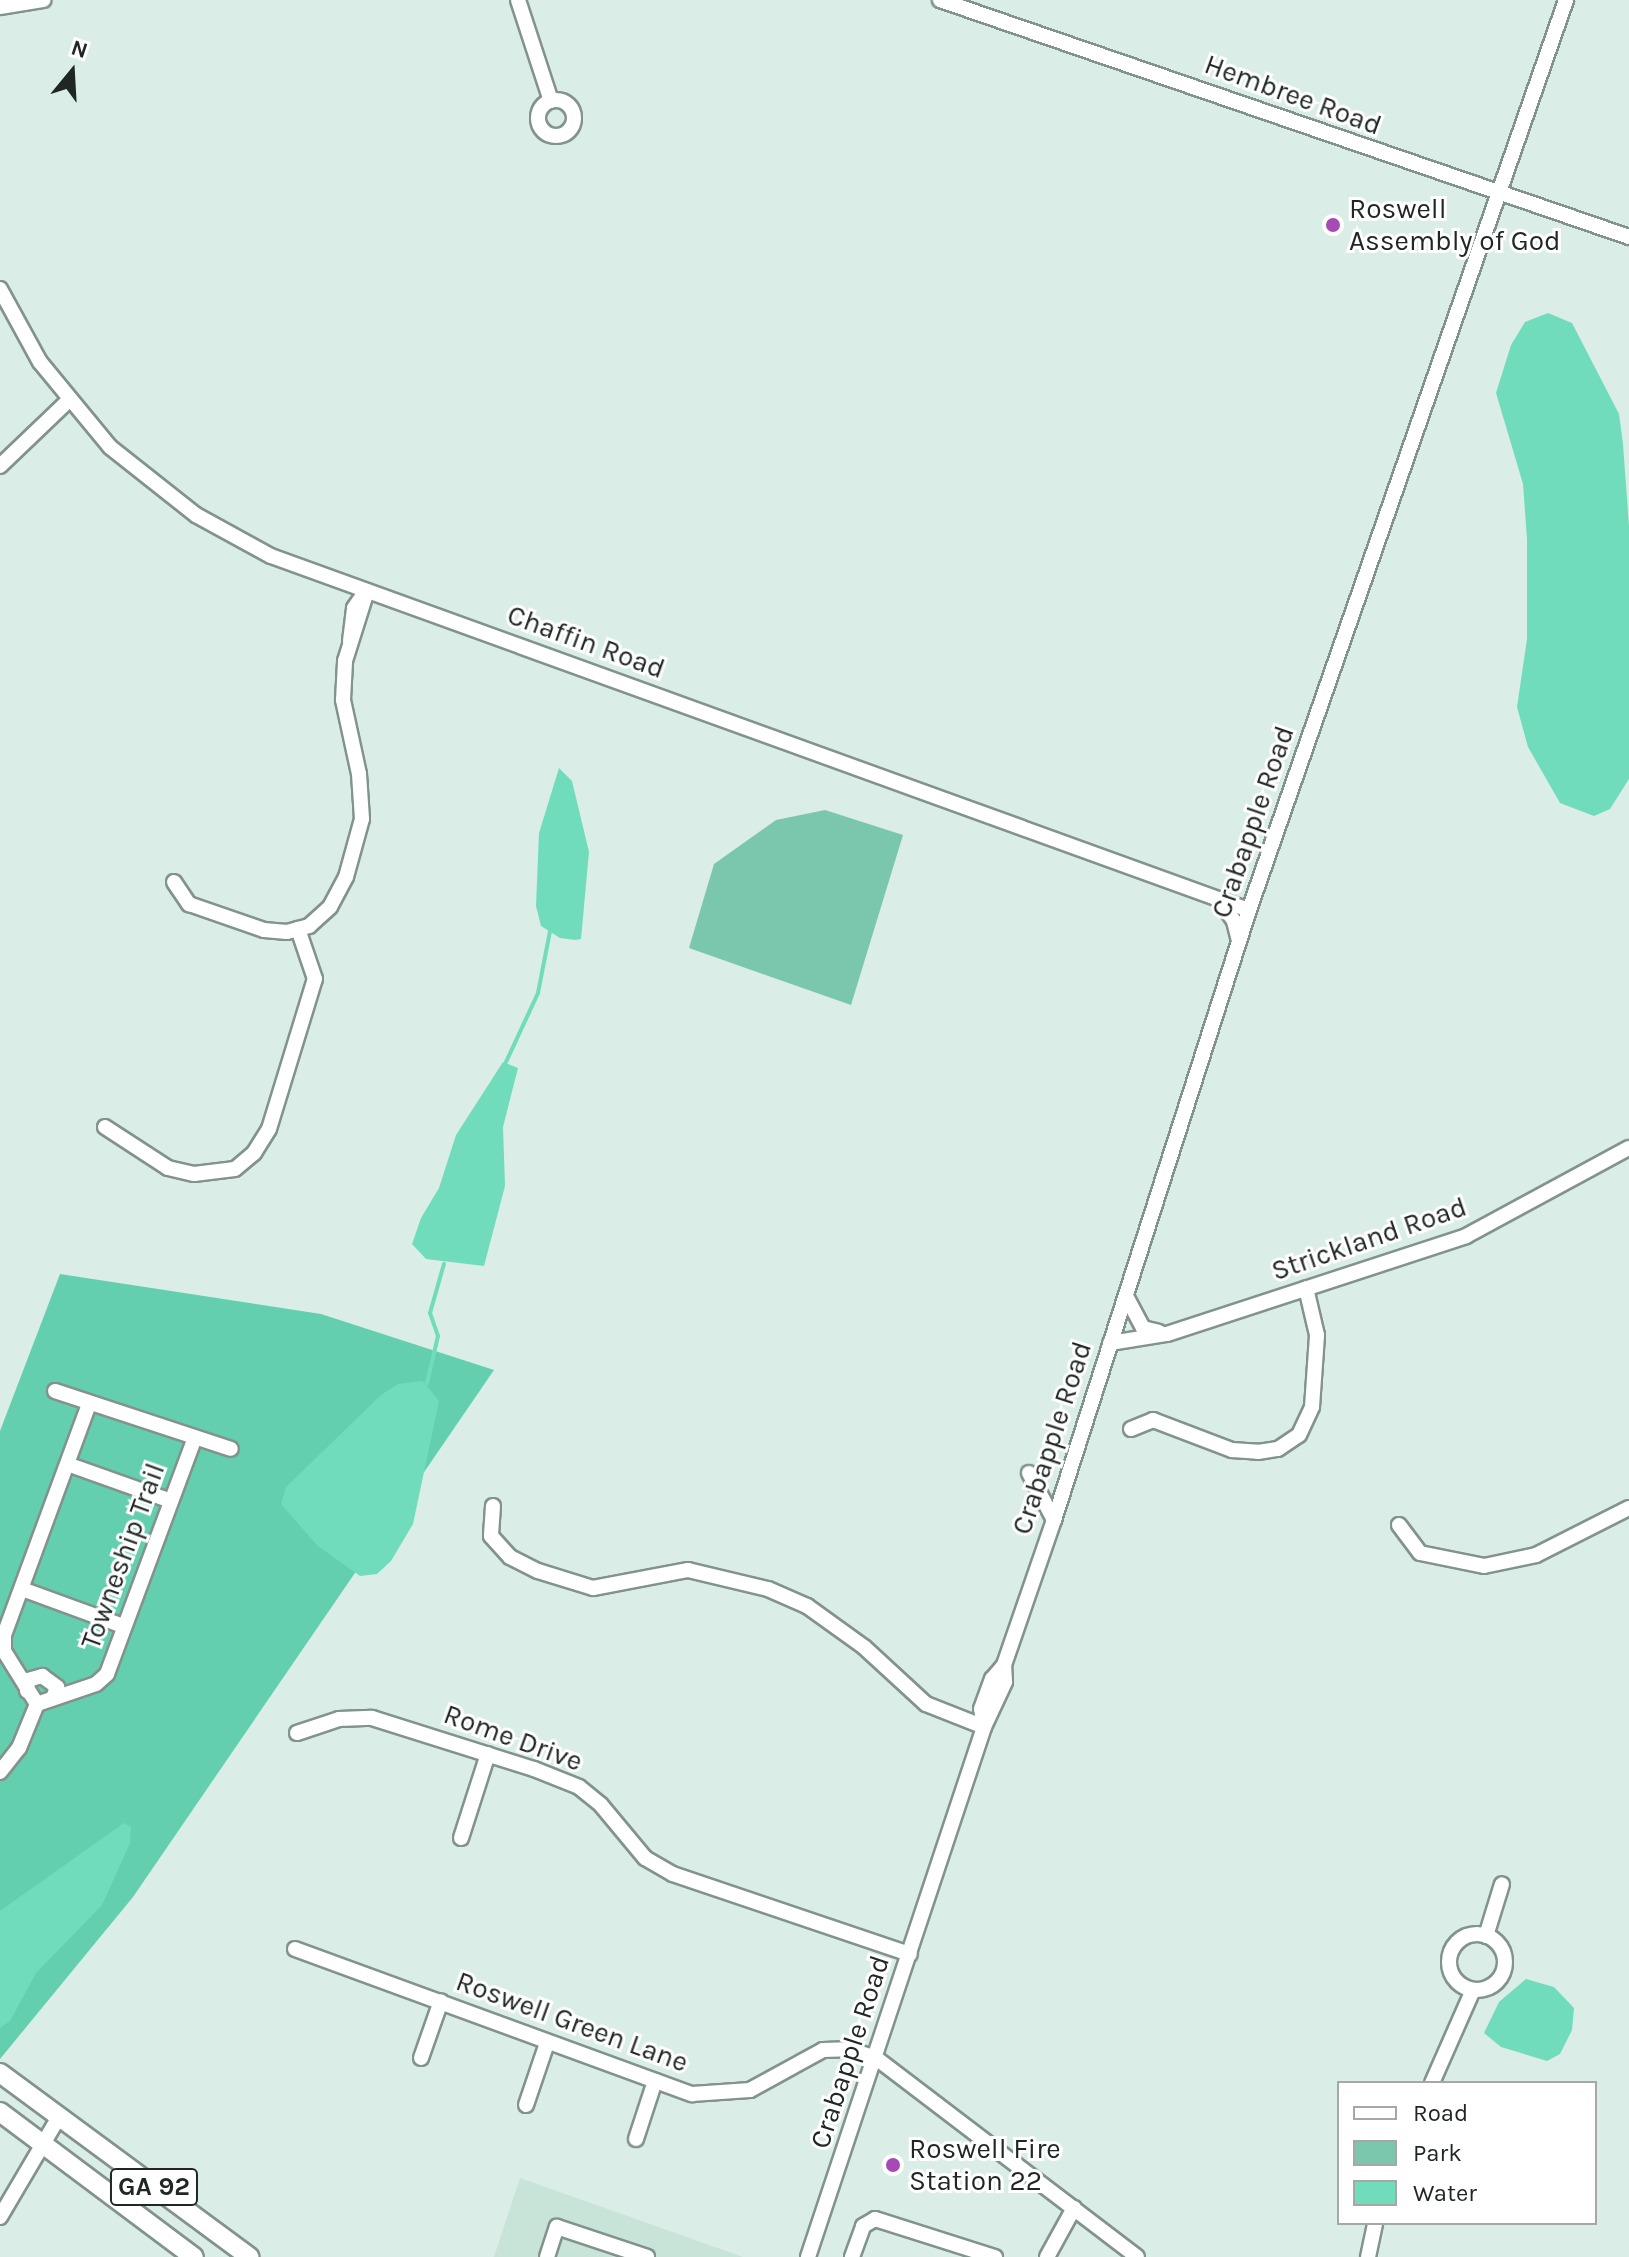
<!DOCTYPE html>
<style>
body{margin:0}
#map{position:relative;width:1629px;height:2257px;overflow:hidden;background:#daede6;font-family:Karla,sans-serif}
div>[style]{position:absolute}
.built>*{inset:0;background:#c8e3d8}
.green>*{inset:0;background:#7bc7ae}
.forest>*{inset:0;background:#63cfaf}
.water>*{inset:0;background:#71dcbb}
.stream>*{height:4px;margin:-2px;padding:0 2px;transform-origin:2px;border-radius:2px;background:#71dcbb}
.roads{filter:drop-shadow(2px 0 #82938d) drop-shadow(-2px 0 #82938d) drop-shadow(0 2px #82938d) drop-shadow(0 -2px #82938d)}
.minor>*{height:14px;margin:-7px;padding:0 7px;transform-origin:7px;border-radius:7px;background:#fff}
.minor>.ring{margin:-7px;padding:0;box-sizing:content-box;background:none;border:14px solid #fff;border-radius:50%}
.major>*{height:18px;margin:-9px;padding:0 9px;transform-origin:9px;border-radius:9px;background:#fff}
.dots>*{width:22px;height:22px;translate:-50% -50%;box-sizing:border-box;border:4px solid #fff;border-radius:50%}
span{translate:-50% -50%;white-space:nowrap;text-align:center;line-height:1.15;-webkit-text-stroke:6px #fff;paint-order:stroke}
.shield-label span{padding:2px 6px;background:#fff;border:2px solid;border-radius:6px;-webkit-text-stroke-width:0}
.shield-label{font-size:26px;color:#1f2623;font-weight:700}
.street-label{font-size:28px;color:#1f2623}
.poi-label{font-size:28px;color:#1f2623}
.left{translate:0 -50%;text-align:left}
.legend{position:absolute;left:1337px;top:2081px;width:260px;height:144px;box-sizing:border-box;background:#fff;border:2px solid #a5a8a7;margin:0;padding:10px 14px;list-style:none;font-size:24px;color:#1f2623}
.legend li{display:flex;align-items:center;gap:16px;height:40px}
.legend b{width:40px;border:2px solid #a5a8a7}
.north{position:absolute;left:32px;top:32px;width:80px;height:80px;-webkit-text-stroke:6px #fff;paint-order:stroke;rotate:18deg;font-size:22px;font-weight:700;line-height:32px;text-align:center;color:#1f2623}
.north::after{content:'';display:block;margin:auto;width:28px;height:36px;background:#1f2623;clip-path:polygon(50% 0,100% 100%,50% 72%,0 100%)}
</style>
<div id="map">
<div class="built">
<i style="clip-path:polygon(520px 2178px,743px 2257px,494px 2257px)"></i>
</div>
<div class="green">
<i style="clip-path:polygon(825px 810px,903px 835px,851px 1005px,689px 948px,714px 864px,776px 820px)"></i>
</div>
<div class="forest">
<i style="clip-path:polygon(60px 1274px,321px 1314px,494px 1370px,133px 1897px,0 2059px,0 1431px)"></i>
</div>
<div class="water">
<i style="clip-path:polygon(1548px 313px,1572px 323px,1619px 414px,1623px 444px,1629px 526px,1629px 779px,1610px 809px,1594px 816px,1560px 803px,1528px 747px,1517px 707px,1527px 639px,1527px 539px,1523px 484px,1496px 393px,1511px 345px,1525px 322px)"></i>
<i style="clip-path:polygon(559px 768px,572px 781px,589px 852px,581px 939px,575px 940px,560px 938px,541px 926px,536px 906px,539px 833px)"></i>
<i style="clip-path:polygon(503px 1062px,518px 1068px,503px 1127px,505px 1186px,484px 1266px,426px 1259px,412px 1244px,421px 1218px,439px 1188px,456px 1135px)"></i>
<i style="clip-path:polygon(423px 1381px,439px 1401px,413px 1524px,391px 1561px,377px 1574px,360px 1576px,318px 1546px,281px 1504px,286px 1487px,381px 1395px,398px 1384px)"></i>
<i style="clip-path:polygon(124px 1823px,131px 1827px,130px 1843px,102px 1905px,36px 1973px,10px 2021px,0 2028px,0 1911px)"></i>
<i style="clip-path:polygon(1526px 1979px,1554px 1987px,1574px 2008px,1572px 2030px,1560px 2054px,1547px 2061px,1501px 2047px,1484px 2033px,1499px 2002px)"></i>
</div>
<div class="stream">
<i style="left:506px;top:1062px;width:76px;rotate:-65.1deg"></i>
<i style="left:538px;top:993px;width:63px;rotate:-79deg"></i>
<i style="left:427px;top:1383px;width:48px;rotate:-76.8deg"></i>
<i style="left:438px;top:1336px;width:24px;rotate:-109deg"></i>
<i style="left:430px;top:1313px;width:51px;rotate:-74.1deg"></i>
</div>
<div class="roads">
<div class="minor">
<i style="left:518px;top:0;width:106px;rotate:71.9deg"></i>
<i style="left:940px;top:0;width:729px;rotate:18.98deg"></i>
<i style="left:0;top:7px;width:44px;rotate:-9.2deg"></i>
<i class="ring" style="left:538px;top:100px;width:22px;height:22px"></i>
<i style="left:0;top:289px;width:83px;rotate:61.3deg"></i>
<i style="left:40px;top:362px;width:110px;rotate:50.5deg"></i>
<i style="left:110px;top:447px;width:110px;rotate:38.3deg"></i>
<i style="left:196px;top:515px;width:85px;rotate:28.7deg"></i>
<i style="left:271px;top:556px;width:1040px;rotate:19.9deg"></i>
<i style="left:0;top:466px;width:94px;rotate:-43.7deg"></i>
<i style="left:350px;top:641px;width:33px;rotate:-83deg"></i>
<i style="left:354px;top:608px;width:21px;rotate:-55deg"></i>
<i style="left:174px;top:882px;width:27px;rotate:56deg"></i>
<i style="left:189px;top:904px;width:79px;rotate:19.1deg"></i>
<i style="left:264px;top:930px;width:23px;rotate:5deg"></i>
<i style="left:287px;top:932px;width:23px;rotate:-15deg"></i>
<i style="left:309px;top:926px;width:28px;rotate:-42deg"></i>
<i style="left:330px;top:907px;width:34px;rotate:-62deg"></i>
<i style="left:346px;top:877px;width:60px;rotate:-74.6deg"></i>
<i style="left:362px;top:819px;width:45px;rotate:-93.8deg"></i>
<i style="left:359px;top:774px;width:76px;rotate:-102.2deg"></i>
<i style="left:343px;top:700px;width:39px;rotate:-87deg"></i>
<i style="left:345px;top:661px;width:73px;rotate:-72.6deg"></i>
<i style="left:1219px;top:900px;width:26px;rotate:54deg"></i>
<i style="left:1234px;top:921px;width:21px;rotate:76deg"></i>
<i style="left:105px;top:1127px;width:75px;rotate:33.1deg"></i>
<i style="left:168px;top:1168px;width:27px;rotate:13deg"></i>
<i style="left:194px;top:1174px;width:41px;rotate:-7deg"></i>
<i style="left:235px;top:1169px;width:25px;rotate:-40deg"></i>
<i style="left:254px;top:1153px;width:28px;rotate:-58deg"></i>
<i style="left:269px;top:1129px;width:157px;rotate:-73deg"></i>
<i style="left:315px;top:979px;width:53px;rotate:-108.8deg"></i>
<i style="left:1126px;top:1296px;width:36px;rotate:62deg"></i>
<i style="left:1143px;top:1328px;width:16px;rotate:14deg"></i>
<i style="left:1110px;top:1343px;width:58px;rotate:-9deg"></i>
<i style="left:1167px;top:1334px;width:315px;rotate:-18.1deg"></i>
<i style="left:1466px;top:1236px;width:185px;rotate:-28.4deg"></i>
<i style="left:55px;top:1391px;width:185px;rotate:18.2deg"></i>
<i style="left:1131px;top:1429px;width:24px;rotate:-22deg"></i>
<i style="left:1153px;top:1420px;width:85px;rotate:20.8deg"></i>
<i style="left:1232px;top:1450px;width:26px;rotate:4deg"></i>
<i style="left:1258px;top:1452px;width:20px;rotate:-9deg"></i>
<i style="left:1278px;top:1449px;width:25px;rotate:-34deg"></i>
<i style="left:1299px;top:1435px;width:31px;rotate:-65deg"></i>
<i style="left:1312px;top:1407px;width:72px;rotate:-86deg"></i>
<i style="left:1317px;top:1335px;width:48px;rotate:-103.2deg"></i>
<i style="left:70px;top:1465px;width:107px;rotate:19.6deg"></i>
<i style="left:1029px;top:1473px;width:53px;rotate:62deg"></i>
<i style="left:493px;top:1506px;width:30px;rotate:94deg"></i>
<i style="left:491px;top:1536px;width:28px;rotate:48deg"></i>
<i style="left:510px;top:1557px;width:31px;rotate:27deg"></i>
<i style="left:538px;top:1571px;width:58px;rotate:17.2deg"></i>
<i style="left:593px;top:1588px;width:97px;rotate:-10.7deg"></i>
<i style="left:688px;top:1570px;width:82px;rotate:13.4deg"></i>
<i style="left:768px;top:1589px;width:43px;rotate:23.6deg"></i>
<i style="left:807px;top:1606px;width:70px;rotate:35.7deg"></i>
<i style="left:864px;top:1647px;width:84px;rotate:42.6deg"></i>
<i style="left:926px;top:1704px;width:62px;rotate:21.6deg"></i>
<i style="left:1399px;top:1525px;width:35px;rotate:53deg"></i>
<i style="left:1420px;top:1553px;width:65px;rotate:11.5deg"></i>
<i style="left:1484px;top:1566px;width:53px;rotate:-11.9deg"></i>
<i style="left:1536px;top:1555px;width:104px;rotate:-26.8deg"></i>
<i style="left:22px;top:1589px;width:108px;rotate:20.1deg"></i>
<i style="left:27px;top:1691px;width:11px;rotate:-85deg"></i>
<i style="left:28px;top:1680px;width:15px;rotate:-16deg"></i>
<i style="left:42px;top:1676px;width:19px;rotate:36deg"></i>
<i style="left:57px;top:1687px;width:12px;rotate:110deg"></i>
<i style="left:37px;top:1704px;width:62px;rotate:-18.7deg"></i>
<i style="left:96px;top:1684px;width:15px;rotate:-42deg"></i>
<i style="left:107px;top:1674px;width:250px;rotate:-69.6deg"></i>
<i style="left:37px;top:1704px;width:62px;rotate:-121.9deg"></i>
<i style="left:4px;top:1651px;width:16px;rotate:-90deg"></i>
<i style="left:4px;top:1635px;width:246px;rotate:-69.8deg"></i>
<i style="left:984px;top:1727px;width:18px;rotate:-99deg"></i>
<i style="left:981px;top:1709px;width:32px;rotate:-70deg"></i>
<i style="left:992px;top:1679px;width:18px;rotate:-49deg"></i>
<i style="left:1004px;top:1665px;width:153px;rotate:-71deg"></i>
<i style="left:1054px;top:1520px;width:640px;rotate:-72.27deg"></i>
<i style="left:1249px;top:910px;width:964px;rotate:-70.79deg"></i>
<i style="left:297px;top:1733px;width:44px;rotate:-18.4deg"></i>
<i style="left:339px;top:1719px;width:33px;rotate:-2deg"></i>
<i style="left:372px;top:1718px;width:170px;rotate:17.5deg"></i>
<i style="left:534px;top:1769px;width:48px;rotate:21.8deg"></i>
<i style="left:579px;top:1787px;width:28px;rotate:39deg"></i>
<i style="left:601px;top:1805px;width:69px;rotate:50.3deg"></i>
<i style="left:645px;top:1858px;width:32px;rotate:30deg"></i>
<i style="left:673px;top:1874px;width:250px;rotate:18.7deg"></i>
<i style="left:0;top:1772px;width:31px;rotate:-52deg"></i>
<i style="left:19px;top:1748px;width:48px;rotate:-67.8deg"></i>
<i style="left:461px;top:1838px;width:88px;rotate:-72.2deg"></i>
<i class="ring" style="left:1449px;top:1934px;width:42px;height:42px"></i>
<i style="left:1486px;top:1936px;width:54px;rotate:-72.9deg"></i>
<i style="left:295px;top:1949px;width:423px;rotate:20.1deg"></i>
<i style="left:692px;top:2094px;width:58px;rotate:-3.9deg"></i>
<i style="left:750px;top:2090px;width:83px;rotate:-28.7deg"></i>
<i style="left:823px;top:2050px;width:24px;rotate:-2deg"></i>
<i style="left:847px;top:2049px;width:30px;rotate:17deg"></i>
<i style="left:876px;top:2058px;width:328px;rotate:37.3deg"></i>
<i style="left:421px;top:2058px;width:60px;rotate:-70.7deg"></i>
<i style="left:1432px;top:2083px;width:102px;rotate:-66.2deg"></i>
<i style="left:526px;top:2105px;width:65px;rotate:-71.3deg"></i>
<i style="left:636px;top:2139px;width:61px;rotate:-71.9deg"></i>
<i style="left:0;top:2217px;width:116px;rotate:-59.5deg"></i>
<i style="left:547px;top:2257px;width:32px;rotate:-72deg"></i>
<i style="left:557px;top:2227px;width:95px;rotate:18.4deg"></i>
<i style="left:808px;top:2257px;width:558px;rotate:-71.63deg"></i>
<i style="left:984px;top:1727px;width:50px;rotate:-65deg"></i>
<i style="left:1005px;top:1682px;width:17px;rotate:-93deg"></i>
<i style="left:852px;top:2257px;width:33px;rotate:-70deg"></i>
<i style="left:863px;top:2226px;width:14px;rotate:-30deg"></i>
<i style="left:875px;top:2219px;width:126px;rotate:17.6deg"></i>
<i style="left:1047px;top:2257px;width:56px;rotate:-61.1deg"></i>
<i style="left:1368px;top:2257px;width:35px;rotate:-78deg"></i>
</div>
<div class="major">
<i style="left:0;top:2073px;width:310px;rotate:36.4deg"></i>
<i style="left:0;top:2112px;width:242px;rotate:36.8deg"></i>
</div>
</div>
<div class="dots">
<i style="left:1333px;top:225px;background:#a64bb6"></i>
<i style="left:893px;top:2165px;background:#a64bb6"></i>
</div>
<div class="shield-label">
<span style="left:154px;top:2187px">GA 92</span>
</div>
<div class="street-label">
<span style="left:1293px;top:95px;rotate:20deg">Hembree Road</span>
<span style="left:586px;top:642px;rotate:20deg">Chaffin Road</span>
<span style="left:1253px;top:822px;rotate:-71deg">Crabapple Road</span>
<span style="left:1369px;top:1239px;rotate:-19deg">Strickland Road</span>
<span style="left:1052px;top:1438px;rotate:-72deg">Crabapple Road</span>
<span style="left:123px;top:1556px;rotate:-70deg">Towneship Trail</span>
<span style="left:513px;top:1738px;rotate:20deg">Rome Drive</span>
<span style="left:572px;top:2022px;rotate:20deg">Roswell Green Lane</span>
<span style="left:850px;top:2052px;rotate:-72deg">Crabapple Road</span>
</div>
<div class="poi-label">
<span class="left" style="left:1349px;top:225px">Roswell<br>Assembly of God</span>
<span class="left" style="left:909px;top:2165px">Roswell Fire<br>Station 22</span>
</div>
<ul class="legend">
<li><b style="height:10px;background:#fff"></b>Road</li>
<li><b style="height:22px;background:#7bc7ae"></b>Park</li>
<li><b style="height:22px;background:#71dcbb"></b>Water</li>
</ul>
<div class="north">N</div>
</div>
